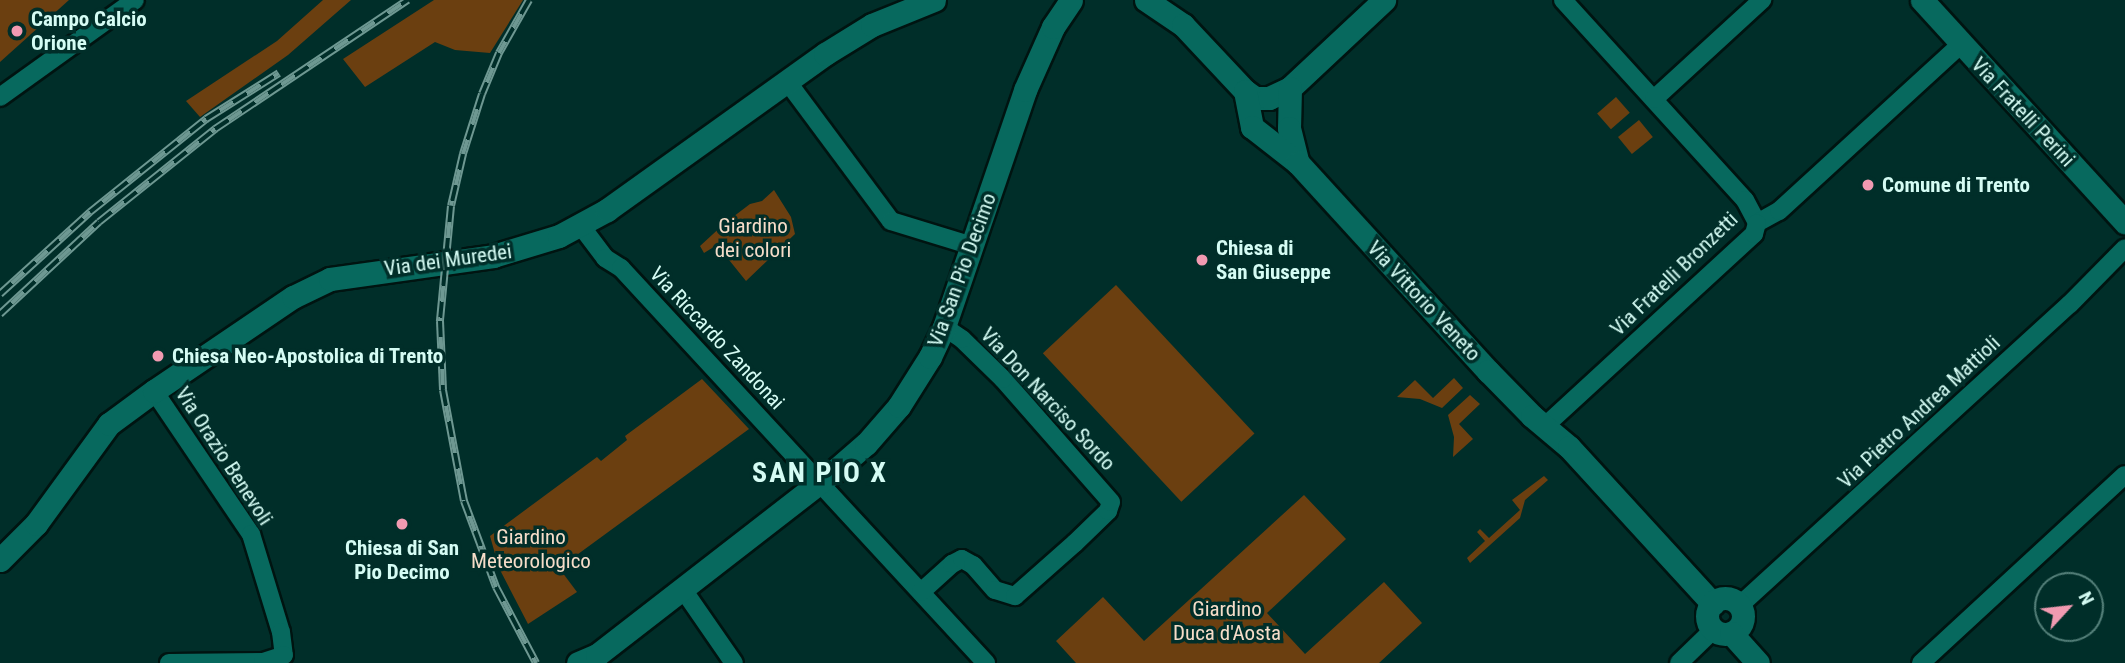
<!DOCTYPE html>
<style>
body{margin:0}
#map{position:relative;width:2125px;height:663px;overflow:hidden;background:#002e29;font-family:"Roboto Condensed",sans-serif}
div>[style]{position:absolute}
.green>*{inset:0;background:#6b3f10;transform-origin:0 0}
.roads{filter:drop-shadow(2px 0 #001411) drop-shadow(-2px 0 #001411) drop-shadow(0 2px #001411) drop-shadow(0 -2px #001411)}
.minor>*{height:18px;margin:-9px;padding:0 9px;transform-origin:9px;border-radius:9px;background:#07695e}
.tertiary>*{height:23px;margin:-11.5px;padding:0 11.5px;transform-origin:11.5px;border-radius:11.5px;background:#07695e}
.tertiary>.ring{margin:-11.5px;padding:0;box-sizing:content-box;background:none;border:23px solid #07695e;border-radius:50%}
.rail>*{height:8px;margin-top:-4px;transform-origin:0;background:repeating-linear-gradient(90deg,#002e29 0 16px,#6e9892 0 32px);box-sizing:border-box;border-block:2px solid #6e9892}
.dots>*{width:19px;height:19px;translate:-50% -50%;box-sizing:border-box;border:4px solid #002e29;border-radius:50%}
span{translate:-50% -50%;white-space:nowrap;text-align:center;line-height:1.15;-webkit-text-stroke:7px #002e29;paint-order:stroke}
.poi-label{font-size:21px;color:#d5fcf4;font-weight:700}
.left{translate:0 -50%;text-align:left}
.street-label{font-size:21px;color:#d5fcf4}
.park-label{font-size:21px;color:#f6ddc9}
.district-label{font-size:28px;color:#d5fcf4;font-weight:700;letter-spacing:2px}
.north{position:absolute;left:2034px;top:572px;width:70px;height:70px;box-sizing:border-box;background:#002e29;border:2px solid #55807a;border-radius:50%;rotate:63deg;font-size:19px;font-weight:700;line-height:28px;text-align:center;color:#d5fcf4}
.north::after{content:'';display:block;margin:auto;width:24px;height:32px;background:#f19ab1;clip-path:polygon(50% 0,100% 100%,50% 72%,0 100%)}
</style>
<div id="map">
<div class="green">
<i style="clip-path:polygon(0 0,69px 0,0 62px)"></i>
<i style="clip-path:polygon(323px 0,351px 0,288px 55px,200px 117px,186px 101px,277px 41px)"></i>
<i style="clip-path:polygon(434px 0,523px 0,490px 53px,455px 50px,435px 42px,365px 87px,343px 59px)"></i>
<i style="left:1616px;top:97px;width:21px;height:25px;rotate:49deg"></i>
<i style="left:1639px;top:120px;width:22px;height:27px;rotate:51deg"></i>
<i style="clip-path:polygon(774px 190px,791px 217px,795px 234px,746px 281px,717px 245px,704px 253px,700px 246px,725px 223px,750px 204px,762px 201px)"></i>
<i style="left:1116px;top:285px;width:203px;height:100px;rotate:47deg"></i>
<i style="clip-path:polygon(1454px 378px,1463px 388px,1442px 408px,1420px 399px,1397px 397px,1415px 380px,1433px 398px)"></i>
<i style="clip-path:polygon(702px 379px,749px 429px,559px 568px,577px 592px,528px 624px,499px 568px,490px 536px,597px 457px,601px 461px,627px 440px,625px 436px)"></i>
<i style="clip-path:polygon(1470px 395px,1480px 404px,1459px 424px,1473px 439px,1453px 457px,1454px 437px,1448px 415px)"></i>
<i style="clip-path:polygon(1544px 476px,1548px 480px,1525px 500px,1520px 518px,1470px 563px,1467px 558px,1485px 541px,1477px 532px,1480px 529px,1489px 538px,1520px 510px,1512px 500px)"></i>
<i style="clip-path:polygon(1304px 495px,1346px 539px,1267px 613px,1305px 654px,1384px 582px,1422px 623px,1379px 663px,1076px 663px,1056px 641px,1103px 597px,1144px 641px)"></i>
</div>
<div class="roads">
<div class="minor">
<i style="left:1563px;top:0;width:270px;rotate:47.7deg"></i>
<i style="left:1745px;top:200px;width:26px;rotate:62deg"></i>
<i style="left:787px;top:81px;width:174px;rotate:53.4deg"></i>
<i style="left:891px;top:221px;width:86px;rotate:17deg"></i>
<i style="left:0;top:97px;width:166px;rotate:-35.7deg"></i>
<i style="left:1654px;top:99px;width:147px;rotate:-42.5deg"></i>
<i style="left:1757px;top:223px;width:25px;rotate:-29deg"></i>
<i style="left:1779px;top:211px;width:247px;rotate:-42.5deg"></i>
<i style="left:581px;top:226px;width:40px;rotate:53deg"></i>
<i style="left:605px;top:258px;width:19px;rotate:32deg"></i>
<i style="left:621px;top:268px;width:538px;rotate:47.26deg"></i>
<i style="left:154px;top:391px;width:173px;rotate:55.9deg"></i>
<i style="left:251px;top:534px;width:102px;rotate:73deg"></i>
<i style="left:281px;top:632px;width:23px;rotate:83deg"></i>
<i style="left:1545px;top:426px;width:284px;rotate:-42.6deg"></i>
<i style="left:1754px;top:234px;width:11px;rotate:-75deg"></i>
<i style="left:682px;top:588px;width:91px;rotate:55.3deg"></i>
<i style="left:921px;top:592px;width:42px;rotate:-42.1deg"></i>
<i style="left:952px;top:564px;width:11px;rotate:-27deg"></i>
<i style="left:962px;top:559px;width:13px;rotate:29deg"></i>
<i style="left:973px;top:565px;width:33px;rotate:49deg"></i>
<i style="left:995px;top:590px;width:21px;rotate:17deg"></i>
<i style="left:1015px;top:596px;width:80px;rotate:-41.5deg"></i>
<i style="left:1075px;top:543px;width:46px;rotate:-44.1deg"></i>
<i style="left:1108px;top:511px;width:9px;rotate:-72deg"></i>
<i style="left:1111px;top:502px;width:164px;rotate:-131.3deg"></i>
<i style="left:1003px;top:379px;width:57px;rotate:-135.7deg"></i>
<i style="left:962px;top:339px;width:22px;rotate:-146deg"></i>
<i style="left:1739px;top:606px;width:448px;rotate:-42.4deg"></i>
<i style="left:2070px;top:304px;width:78px;rotate:-45.5deg"></i>
<i style="left:169px;top:663px;width:94px;rotate:-0.6deg"></i>
<i style="left:263px;top:662px;width:22px;rotate:-18deg"></i>
<i style="left:1679px;top:663px;width:47px;rotate:-44.1deg"></i>
<i style="left:1921px;top:663px;width:277px;rotate:-42.7deg"></i>
</div>
<div class="tertiary">
<i style="left:1146px;top:0;width:45px;rotate:34deg"></i>
<i style="left:1183px;top:25px;width:91px;rotate:46.8deg"></i>
<i style="left:1245px;top:91px;width:12px;rotate:35deg"></i>
<i style="left:1255px;top:98px;width:14px"></i>
<i style="left:1269px;top:98px;width:23px;rotate:-25deg"></i>
<i style="left:1290px;top:88px;width:129px;rotate:-43.1deg"></i>
<i style="left:1922px;top:0;width:301px;rotate:47.6deg"></i>
<i style="left:1290px;top:88px;width:40px;rotate:91.4deg"></i>
<i style="left:1289px;top:128px;width:36px;rotate:76deg"></i>
<i style="left:1245px;top:91px;width:37px;rotate:79deg"></i>
<i style="left:1252px;top:127px;width:58px;rotate:38deg"></i>
<i style="left:1298px;top:163px;width:282px;rotate:47.6deg"></i>
<i style="left:1488px;top:371px;width:63px;rotate:45.6deg"></i>
<i style="left:1532px;top:416px;width:48px;rotate:40deg"></i>
<i style="left:1569px;top:447px;width:213px;rotate:47.5deg"></i>
<i style="left:0;top:560px;width:51px;rotate:-45deg"></i>
<i style="left:36px;top:524px;width:124px;rotate:-53.9deg"></i>
<i style="left:109px;top:424px;width:56px;rotate:-36.3deg"></i>
<i style="left:154px;top:391px;width:168px;rotate:-34.1deg"></i>
<i style="left:293px;top:297px;width:41px;rotate:-25.9deg"></i>
<i style="left:330px;top:279px;width:165px;rotate:-8deg"></i>
<i style="left:493px;top:256px;width:69px;rotate:-16.9deg"></i>
<i style="left:559px;top:236px;width:55px;rotate:-28.4deg"></i>
<i style="left:607px;top:210px;width:268px;rotate:-35.6deg"></i>
<i style="left:825px;top:54px;width:55px;rotate:-31.7deg"></i>
<i style="left:872px;top:25px;width:67px;rotate:-22deg"></i>
<i class="ring" style="left:1707px;top:598px;width:13px;height:13px"></i>
<i style="left:1731px;top:633px;width:40px;rotate:48deg"></i>
<i style="left:578px;top:663px;width:21px;rotate:-23deg"></i>
<i style="left:597px;top:655px;width:305px;rotate:-37.8deg"></i>
<i style="left:838px;top:468px;width:37px;rotate:-41deg"></i>
<i style="left:866px;top:444px;width:50px;rotate:-49deg"></i>
<i style="left:899px;top:406px;width:58px;rotate:-57.7deg"></i>
<i style="left:930px;top:357px;width:33px;rotate:-65deg"></i>
<i style="left:944px;top:327px;width:250px;rotate:-71.1deg"></i>
<i style="left:1025px;top:90px;width:69px;rotate:-66deg"></i>
<i style="left:1053px;top:27px;width:32px;rotate:-56deg"></i>
</div>
</div>
<div class="rail">
<i style="left:529px;top:0;width:61px;rotate:119.5deg"></i>
<i style="left:499px;top:53px;width:44px;rotate:112.5deg"></i>
<i style="left:482px;top:94px;width:63px;rotate:107.6deg"></i>
<i style="left:463px;top:154px;width:53px;rotate:103deg"></i>
<i style="left:451px;top:206px;width:116px;rotate:95.5deg"></i>
<i style="left:440px;top:321px;width:69px;rotate:87.5deg"></i>
<i style="left:443px;top:390px;width:113px;rotate:79.3deg"></i>
<i style="left:464px;top:501px;width:92px;rotate:69.6deg"></i>
<i style="left:496px;top:587px;width:86px;rotate:62.2deg"></i>
<i style="left:0;top:294px;width:122px;rotate:-42.3deg"></i>
<i style="left:90px;top:212px;width:149px;rotate:-38.7deg"></i>
<i style="left:206px;top:119px;width:86px;rotate:-32.2deg"></i>
<i style="left:0;top:314px;width:135px;rotate:-42.9deg"></i>
<i style="left:99px;top:222px;width:149px;rotate:-38.7deg"></i>
<i style="left:215px;top:129px;width:232px;rotate:-33.8deg"></i>
</div>
<div class="dots">
<i style="left:17px;top:31px;background:#f19ab1"></i>
<i style="left:1868px;top:185px;background:#f19ab1"></i>
<i style="left:1202px;top:260px;background:#f19ab1"></i>
<i style="left:158px;top:356px;background:#f19ab1"></i>
<i style="left:402px;top:524px;background:#f19ab1"></i>
</div>
<div class="poi-label">
<span class="left" style="left:31px;top:31px">Campo Calcio<br>Orione</span>
<span class="left" style="left:1882px;top:185px">Comune di Trento</span>
<span class="left" style="left:1216px;top:260px">Chiesa di<br>San Giuseppe</span>
<span class="left" style="left:172px;top:356px">Chiesa Neo-Apostolica di Trento</span>
<span style="left:402px;top:560px">Chiesa di San<br>Pio Decimo</span>
</div>
<div class="street-label">
<span style="left:2023px;top:112px;rotate:47deg">Via Fratelli Perini</span>
<span style="left:448px;top:260px;rotate:-8deg">Via dei Muredei</span>
<span style="left:962px;top:270px;rotate:-70deg">Via San Pio Decimo</span>
<span style="left:1674px;top:274px;rotate:-44deg">Via Fratelli Bronzetti</span>
<span style="left:1424px;top:301px;rotate:47deg">Via Vittorio Veneto</span>
<span style="left:717px;top:338px;rotate:47deg">Via Riccardo Zandonai</span>
<span style="left:1048px;top:399px;rotate:47deg">Via Don Narciso Sordo</span>
<span style="left:1919px;top:412px;rotate:-43deg">Via Pietro Andrea Mattioli</span>
<span style="left:224px;top:456px;rotate:57deg">Via Orazio Benevoli</span>
</div>
<div class="park-label">
<span style="left:753px;top:238px">Giardino<br>dei colori</span>
<span style="left:531px;top:549px">Giardino<br>Meteorologico</span>
<span style="left:1227px;top:621px">Giardino<br>Duca d'Aosta</span>
</div>
<div class="district-label">
<span style="left:820px;top:473px">SAN PIO X</span>
</div>
<div class="north">N</div>
</div>
